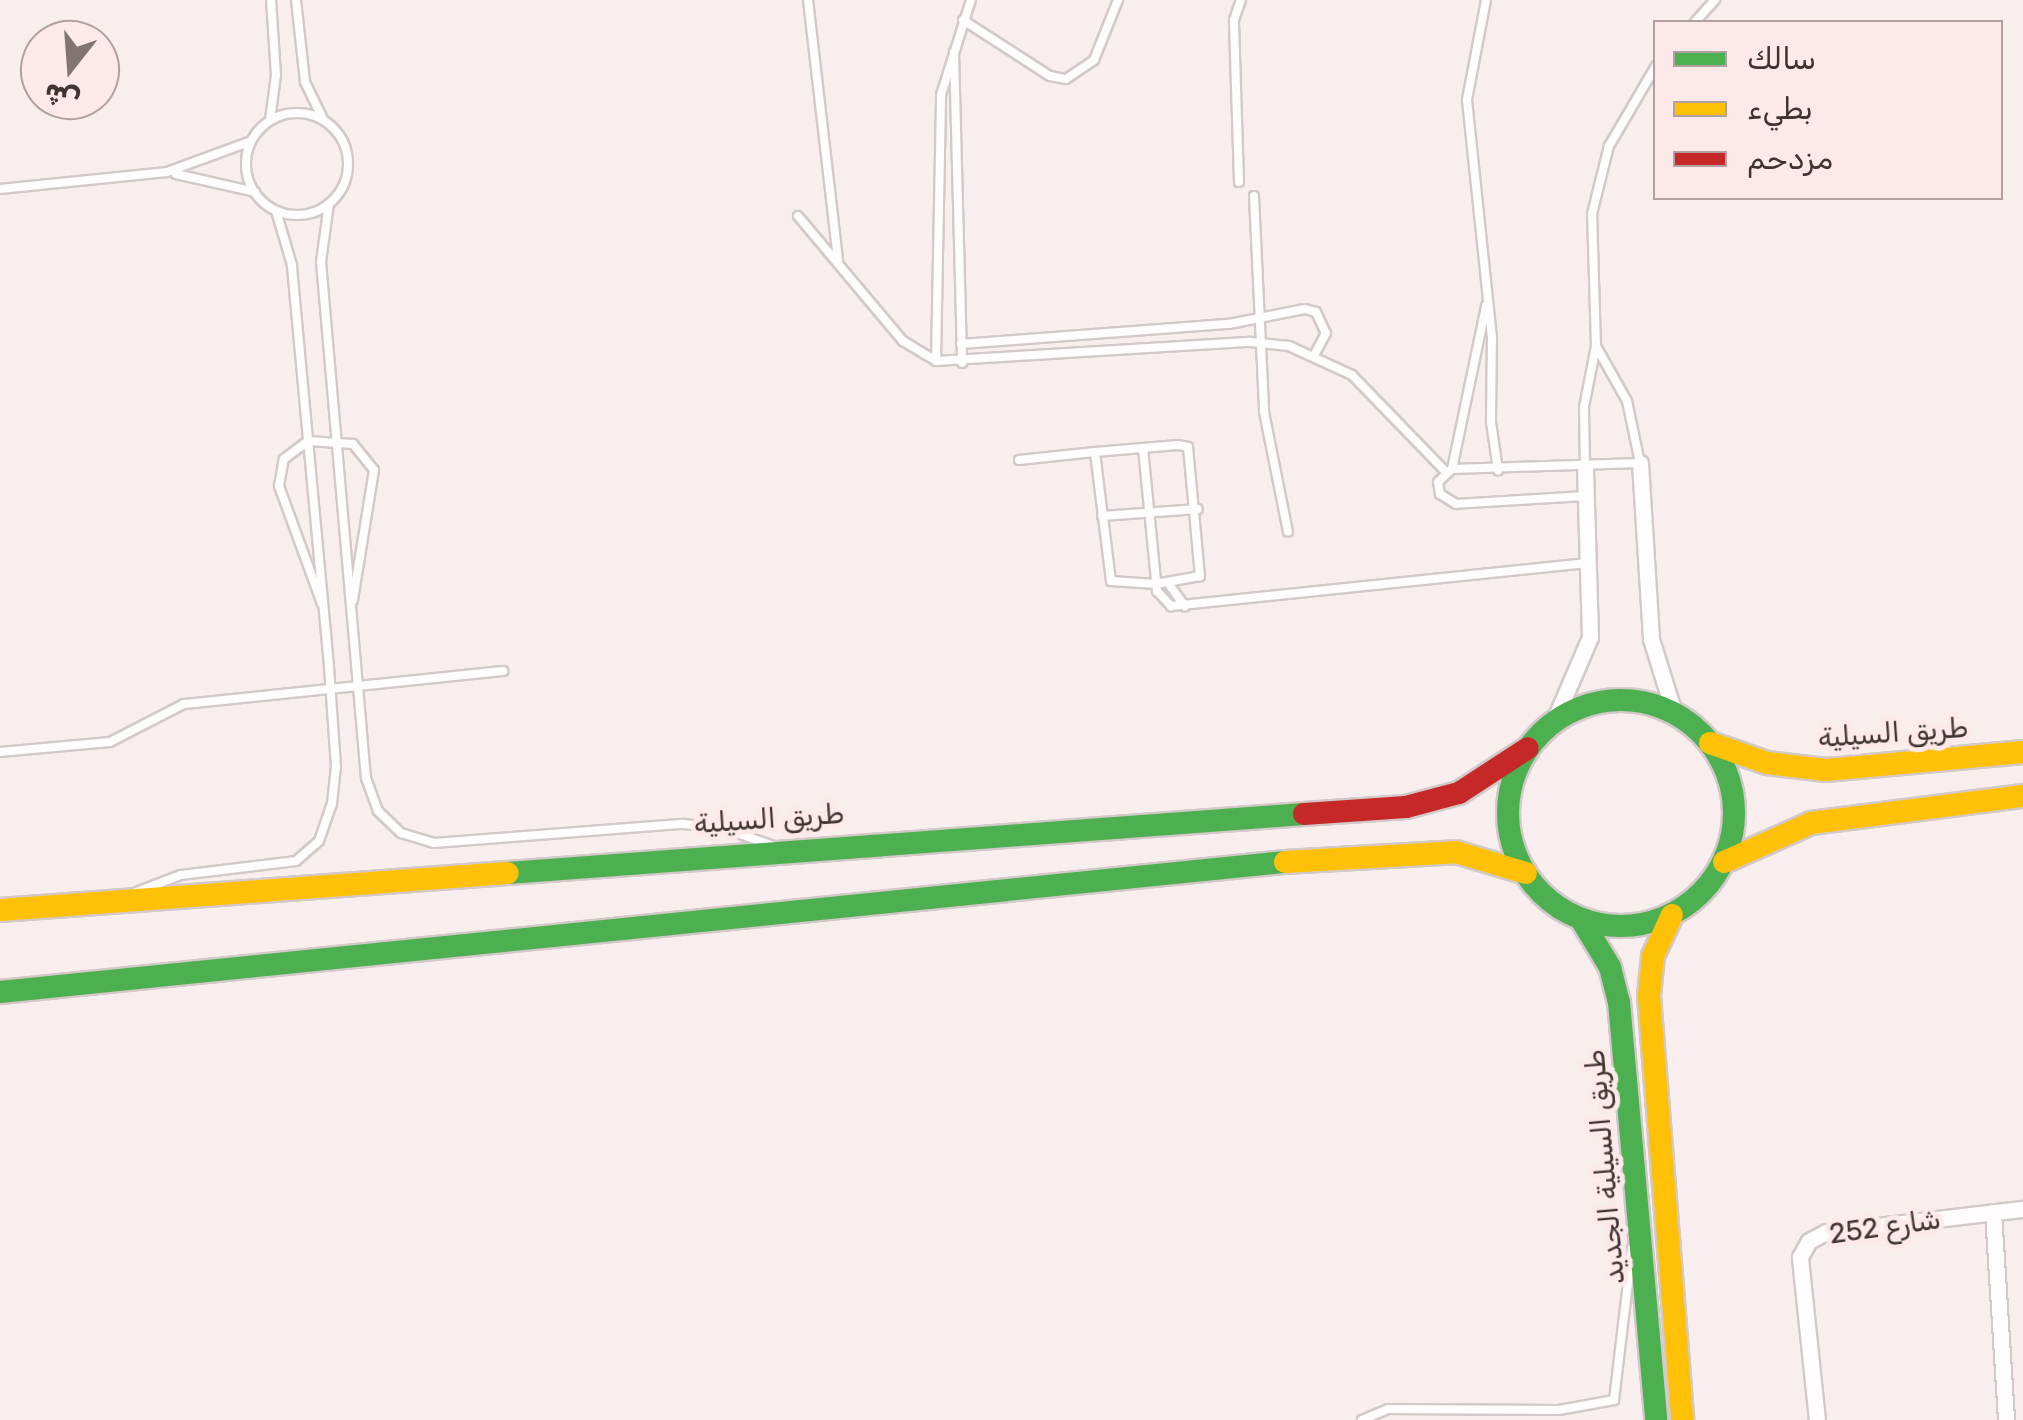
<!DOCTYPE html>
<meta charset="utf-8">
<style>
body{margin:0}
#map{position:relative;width:2023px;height:1420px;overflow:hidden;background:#f8eeee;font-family:Rubik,Vazirmatn,sans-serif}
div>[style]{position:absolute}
.roads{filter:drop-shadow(2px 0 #d3c9c9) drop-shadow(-2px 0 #d3c9c9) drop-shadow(0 2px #d3c9c9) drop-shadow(0 -2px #d3c9c9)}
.lane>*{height:8px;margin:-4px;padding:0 4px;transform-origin:4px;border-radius:4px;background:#fefcfc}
.lane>.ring{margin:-4px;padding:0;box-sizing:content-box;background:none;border:8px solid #fefcfc;border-radius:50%}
.street>*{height:15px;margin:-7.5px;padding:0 7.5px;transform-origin:7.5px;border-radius:7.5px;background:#fefcfc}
.fast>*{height:22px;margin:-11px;padding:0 11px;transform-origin:11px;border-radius:11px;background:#4caf50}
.fast>.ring{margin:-11px;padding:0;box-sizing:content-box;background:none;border:22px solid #4caf50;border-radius:50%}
.slow>*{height:22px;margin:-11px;padding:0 11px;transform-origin:11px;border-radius:11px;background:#ffc107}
.jam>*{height:22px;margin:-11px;padding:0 11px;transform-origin:11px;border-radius:11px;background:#c62828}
span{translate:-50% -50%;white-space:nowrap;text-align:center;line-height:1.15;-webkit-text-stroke:10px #fde9ea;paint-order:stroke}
.street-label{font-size:28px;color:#403334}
.legend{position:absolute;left:1653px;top:20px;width:350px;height:180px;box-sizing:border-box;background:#fde9ea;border:2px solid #b1a0a1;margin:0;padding:12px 18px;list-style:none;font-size:30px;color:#403334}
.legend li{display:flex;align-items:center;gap:20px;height:50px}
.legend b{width:50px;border:2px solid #b1a0a1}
.north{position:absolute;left:20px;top:20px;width:100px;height:100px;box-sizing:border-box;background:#fde9ea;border:2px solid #b1a0a1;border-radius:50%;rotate:197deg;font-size:28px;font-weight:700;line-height:40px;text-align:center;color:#403334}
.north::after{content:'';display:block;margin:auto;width:35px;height:45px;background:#807475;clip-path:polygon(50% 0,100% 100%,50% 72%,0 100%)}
</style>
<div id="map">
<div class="roads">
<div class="lane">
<i style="left:296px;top:0;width:82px;rotate:83.7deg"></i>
<i style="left:305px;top:82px;width:41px;rotate:64.1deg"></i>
<i style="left:808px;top:0;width:261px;rotate:83.4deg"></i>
<i style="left:1486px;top:0;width:102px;rotate:100.8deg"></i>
<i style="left:1467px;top:100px;width:237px;rotate:84deg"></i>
<i style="left:1492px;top:336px;width:86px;rotate:90.7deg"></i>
<i style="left:1491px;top:422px;width:49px;rotate:81.7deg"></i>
<i style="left:963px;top:20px;width:103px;rotate:32.8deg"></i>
<i style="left:1050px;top:76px;width:16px;rotate:11deg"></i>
<i style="left:1066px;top:79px;width:34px;rotate:-34deg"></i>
<i style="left:1094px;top:60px;width:65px;rotate:-68.2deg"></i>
<i style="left:1695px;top:22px;width:30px;rotate:-48deg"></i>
<i style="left:954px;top:52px;width:311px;rotate:88.5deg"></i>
<i class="ring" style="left:246px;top:113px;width:94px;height:94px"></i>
<i style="left:270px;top:120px;width:45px;rotate:-82.4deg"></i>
<i style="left:276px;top:75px;width:75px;rotate:-93.8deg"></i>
<i style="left:176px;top:174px;width:81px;rotate:12.8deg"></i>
<i style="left:1239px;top:182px;width:162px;rotate:-91.8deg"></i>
<i style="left:1234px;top:20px;width:21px;rotate:-71deg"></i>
<i style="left:0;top:189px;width:168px;rotate:-5.8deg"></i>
<i style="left:167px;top:172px;width:87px;rotate:-20.1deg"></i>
<i style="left:1254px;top:196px;width:216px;rotate:87.3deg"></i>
<i style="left:1264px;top:412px;width:122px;rotate:78.7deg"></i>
<i style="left:329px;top:204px;width:59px;rotate:97.9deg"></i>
<i style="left:321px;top:262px;width:518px;rotate:85.02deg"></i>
<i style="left:366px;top:778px;width:35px;rotate:70deg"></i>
<i style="left:378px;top:811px;width:32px;rotate:44deg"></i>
<i style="left:401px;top:833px;width:34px;rotate:17deg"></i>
<i style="left:434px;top:843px;width:250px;rotate:-4.4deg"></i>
<i style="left:683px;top:824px;width:37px;rotate:5deg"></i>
<i style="left:720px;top:827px;width:57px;rotate:19.4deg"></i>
<i style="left:798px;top:216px;width:163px;rotate:50deg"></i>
<i style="left:903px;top:341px;width:39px;rotate:31deg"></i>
<i style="left:936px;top:361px;width:315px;rotate:-3.5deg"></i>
<i style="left:1250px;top:342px;width:39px;rotate:6deg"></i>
<i style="left:1289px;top:346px;width:69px;rotate:24.7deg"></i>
<i style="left:1352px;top:375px;width:135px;rotate:45.9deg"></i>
<i style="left:961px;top:344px;width:269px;rotate:-4.3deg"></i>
<i style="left:1229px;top:324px;width:77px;rotate:-11.2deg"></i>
<i style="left:1305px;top:309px;width:11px;rotate:15deg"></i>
<i style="left:1316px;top:312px;width:23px;rotate:65deg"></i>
<i style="left:1326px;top:333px;width:24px;rotate:118deg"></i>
<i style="left:936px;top:361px;width:266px;rotate:-88.9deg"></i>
<i style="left:941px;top:95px;width:100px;rotate:-72.5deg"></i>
<i style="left:1143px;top:448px;width:144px;rotate:84.4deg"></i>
<i style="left:1157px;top:591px;width:21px;rotate:47deg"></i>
<i style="left:1171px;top:606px;width:417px;rotate:-5.9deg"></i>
<i style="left:1019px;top:460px;width:76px;rotate:-6deg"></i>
<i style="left:1095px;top:452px;width:83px;rotate:-4.8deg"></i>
<i style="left:1178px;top:445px;width:10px;rotate:11deg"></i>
<i style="left:1188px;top:447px;width:130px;rotate:84.7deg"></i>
<i style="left:1200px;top:576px;width:45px;rotate:169.7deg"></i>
<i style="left:1156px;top:584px;width:45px;rotate:-176.2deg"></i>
<i style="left:1111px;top:581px;width:130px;rotate:-97.1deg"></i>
<i style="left:1585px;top:467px;width:60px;rotate:-91deg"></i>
<i style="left:1584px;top:407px;width:62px;rotate:-78.9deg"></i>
<i style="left:1596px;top:346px;width:132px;rotate:-91.7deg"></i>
<i style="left:1592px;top:214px;width:70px;rotate:-76deg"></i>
<i style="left:1609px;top:146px;width:93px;rotate:-59.6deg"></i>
<i style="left:1452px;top:469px;width:167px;rotate:-78.2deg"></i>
<i style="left:1585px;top:496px;width:129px;rotate:176.5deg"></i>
<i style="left:1456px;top:504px;width:19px;rotate:-148deg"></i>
<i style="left:1440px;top:494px;width:12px;rotate:-99deg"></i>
<i style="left:1438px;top:482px;width:19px;rotate:-43deg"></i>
<i style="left:1452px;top:469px;width:188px;rotate:-1.8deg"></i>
<i style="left:1640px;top:463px;width:63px;rotate:-101.8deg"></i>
<i style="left:1627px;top:401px;width:63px;rotate:-119.4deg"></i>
<i style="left:1102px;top:516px;width:96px;rotate:-4.2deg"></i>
<i style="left:1168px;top:583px;width:29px;rotate:54deg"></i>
<i style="left:322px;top:604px;width:126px;rotate:-110deg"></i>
<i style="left:279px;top:486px;width:27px;rotate:-80deg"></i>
<i style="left:284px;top:459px;width:30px;rotate:-37deg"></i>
<i style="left:308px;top:441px;width:45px;rotate:3.8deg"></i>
<i style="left:353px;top:444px;width:33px;rotate:51deg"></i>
<i style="left:374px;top:470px;width:132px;rotate:99.2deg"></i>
<i style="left:0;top:752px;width:110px;rotate:-5.2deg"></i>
<i style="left:110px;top:742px;width:83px;rotate:-27.2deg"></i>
<i style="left:184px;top:704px;width:321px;rotate:-5.9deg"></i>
<i style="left:134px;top:893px;width:50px;rotate:-21deg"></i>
<i style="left:181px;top:875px;width:116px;rotate:-6.9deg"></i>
<i style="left:296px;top:861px;width:30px;rotate:-41deg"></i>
<i style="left:319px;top:841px;width:39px;rotate:-71deg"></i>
<i style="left:332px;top:804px;width:37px;rotate:-84deg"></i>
<i style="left:336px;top:767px;width:101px;rotate:-94deg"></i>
<i style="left:329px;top:666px;width:403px;rotate:-95.3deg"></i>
<i style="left:292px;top:265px;width:56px;rotate:-106.5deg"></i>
<i style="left:1362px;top:1420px;width:28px;rotate:-23deg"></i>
<i style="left:1388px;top:1409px;width:171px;rotate:0.3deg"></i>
<i style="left:1559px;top:1410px;width:56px;rotate:-10.3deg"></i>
<i style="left:1614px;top:1400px;width:153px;rotate:-83.2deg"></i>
</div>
<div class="street">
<i style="left:1640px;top:463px;width:176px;rotate:86.4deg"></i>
<i style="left:1651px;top:639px;width:77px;rotate:72.7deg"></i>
<i style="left:1553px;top:723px;width:94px;rotate:-66.7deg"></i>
<i style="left:1590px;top:637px;width:170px;rotate:-91.7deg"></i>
<i style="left:1993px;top:1212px;width:208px;rotate:86.4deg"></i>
<i style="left:1817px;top:1420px;width:164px;rotate:-96deg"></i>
<i style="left:1800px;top:1257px;width:18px;rotate:-61deg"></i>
<i style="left:1809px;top:1241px;width:19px;rotate:-28deg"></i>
<i style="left:1826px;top:1232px;width:198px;rotate:-6.7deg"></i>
</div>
<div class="fast">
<i class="ring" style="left:1508px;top:700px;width:204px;height:204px"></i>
<i style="left:508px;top:873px;width:798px;rotate:-4.24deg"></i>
<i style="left:1581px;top:919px;width:56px;rotate:58.9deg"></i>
<i style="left:1610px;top:967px;width:36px;rotate:76deg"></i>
<i style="left:1619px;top:1002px;width:420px;rotate:84.9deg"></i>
<i style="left:0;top:992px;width:1292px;rotate:-5.78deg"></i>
</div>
<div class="slow">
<i style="left:1710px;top:743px;width:60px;rotate:19.3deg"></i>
<i style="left:1767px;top:763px;width:59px;rotate:6.8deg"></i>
<i style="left:1826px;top:770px;width:198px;rotate:-5.2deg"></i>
<i style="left:1285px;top:862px;width:171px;rotate:-3.3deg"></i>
<i style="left:1456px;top:852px;width:73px;rotate:16.7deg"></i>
<i style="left:1724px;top:862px;width:95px;rotate:-24.1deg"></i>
<i style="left:1811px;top:823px;width:214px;rotate:-7.3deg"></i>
<i style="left:0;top:910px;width:509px;rotate:-4.17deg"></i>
<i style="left:1672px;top:915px;width:45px;rotate:114.9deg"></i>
<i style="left:1653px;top:956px;width:40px;rotate:95.7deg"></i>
<i style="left:1649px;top:996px;width:425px;rotate:85.5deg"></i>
</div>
<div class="jam">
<i style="left:1304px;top:814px;width:102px;rotate:-3.9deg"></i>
<i style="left:1406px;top:807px;width:55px;rotate:-14.8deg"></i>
<i style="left:1459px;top:793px;width:82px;rotate:-33.1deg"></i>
</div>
</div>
<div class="street-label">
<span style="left:1893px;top:733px;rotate:-4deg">طريق السيلية</span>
<span style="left:769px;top:819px;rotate:-4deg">طريق السيلية</span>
<span style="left:1605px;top:1167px;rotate:-95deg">طريق السيلية الجديد</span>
<span style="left:1885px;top:1227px;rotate:-8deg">شارع 252</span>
</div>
<ul class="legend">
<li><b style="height:12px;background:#4caf50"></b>سالك</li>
<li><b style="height:12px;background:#ffc107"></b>بطيء</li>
<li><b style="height:12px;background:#c62828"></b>مزدحم</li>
</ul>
<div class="north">ش</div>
</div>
